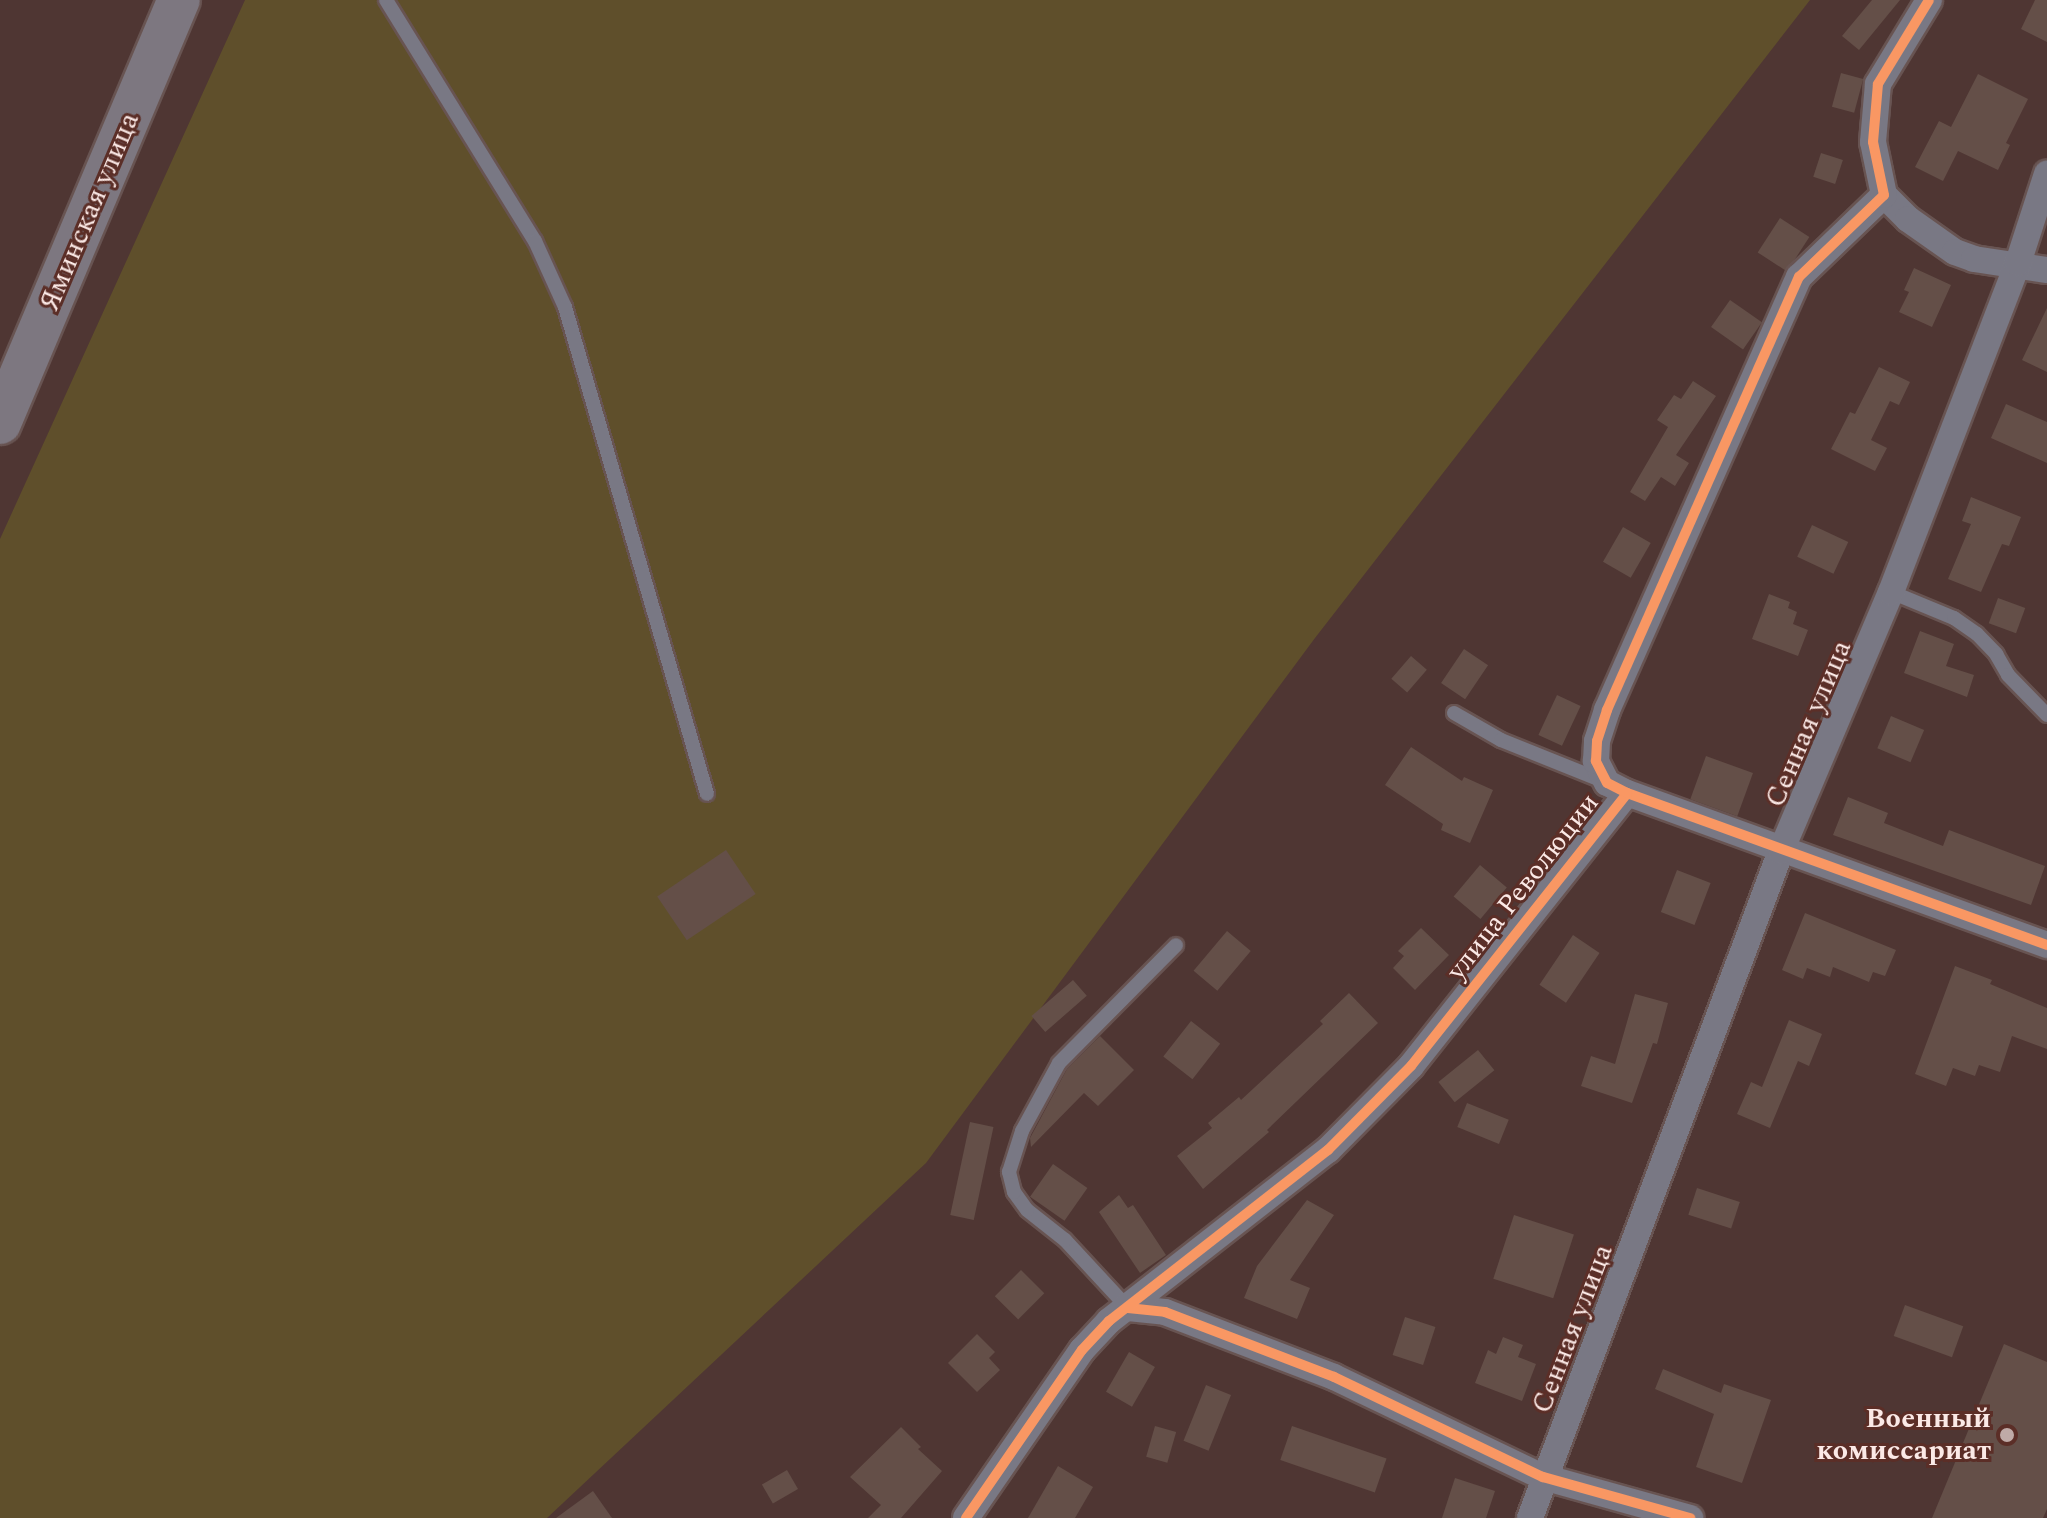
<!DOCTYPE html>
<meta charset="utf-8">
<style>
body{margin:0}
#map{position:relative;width:2047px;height:1518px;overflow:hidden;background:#4f3633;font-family:Spectral,serif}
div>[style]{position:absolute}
.green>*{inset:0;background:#5f4f2b}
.building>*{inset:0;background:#644f48;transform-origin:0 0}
.roads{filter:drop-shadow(2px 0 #685452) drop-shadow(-2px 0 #685452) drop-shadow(0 2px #685452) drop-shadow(0 -2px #685452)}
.lane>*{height:14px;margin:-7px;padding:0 7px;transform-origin:7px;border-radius:7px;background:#797884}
.street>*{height:26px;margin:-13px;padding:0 13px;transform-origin:13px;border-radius:13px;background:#797884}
.primary>*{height:42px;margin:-21px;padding:0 21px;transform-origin:21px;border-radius:21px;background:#7d7780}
.cycleway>*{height:10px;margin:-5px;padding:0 5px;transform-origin:5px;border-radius:5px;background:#f99763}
.dots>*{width:22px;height:22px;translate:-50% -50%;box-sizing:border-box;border:4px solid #5b2e27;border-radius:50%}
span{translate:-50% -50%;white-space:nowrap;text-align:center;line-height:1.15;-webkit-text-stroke:6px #5b2e27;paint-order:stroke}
.street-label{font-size:28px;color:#fbe9e6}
.poi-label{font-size:28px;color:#fbe9e6;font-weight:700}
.right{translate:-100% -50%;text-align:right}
</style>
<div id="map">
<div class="green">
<i style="clip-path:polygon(245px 0,1810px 0,1315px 638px,926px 1163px,547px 1518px,0 1518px,0 539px)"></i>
</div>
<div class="building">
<i style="clip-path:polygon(1872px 0,1900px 0,1859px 50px,1842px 36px)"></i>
<i style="clip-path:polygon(2035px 0,2047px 0,2047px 42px,2021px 29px)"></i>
<i style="left:1841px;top:73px;width:23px;height:35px;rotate:15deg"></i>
<i style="clip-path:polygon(1978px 74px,2028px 99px,2006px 143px,2010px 145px,1998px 170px,1958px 151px,1943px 181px,1915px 167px,1939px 121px,1951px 127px)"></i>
<i style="left:1821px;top:153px;width:23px;height:25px;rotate:18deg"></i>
<i style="left:1780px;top:218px;width:35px;height:41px;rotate:33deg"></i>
<i style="clip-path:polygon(1914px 268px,1951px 285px,1932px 327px,1899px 312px,1909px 292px,1904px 290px)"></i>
<i style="left:1730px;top:300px;width:39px;height:33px;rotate:35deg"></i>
<i style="clip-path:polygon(2047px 308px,2047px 372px,2022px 360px)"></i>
<i style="clip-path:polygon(1879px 367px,1910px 382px,1899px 405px,1890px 401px,1871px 440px,1887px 448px,1875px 471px,1831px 449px,1850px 412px,1855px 414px)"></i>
<i style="clip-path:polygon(1693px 381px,1716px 396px,1676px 455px,1689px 463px,1675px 486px,1661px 477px,1645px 501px,1630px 492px,1668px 427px,1657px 420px,1674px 395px,1681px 399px)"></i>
<i style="clip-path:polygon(2006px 404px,2047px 422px,2047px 463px,1991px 438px)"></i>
<i style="clip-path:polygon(1971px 497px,2021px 517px,2009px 546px,2002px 544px,1981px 592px,1948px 579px,1971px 524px,1962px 521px)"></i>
<i style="left:1812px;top:525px;width:40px;height:35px;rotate:25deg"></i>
<i style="left:1623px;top:527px;width:32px;height:40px;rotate:30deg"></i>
<i style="clip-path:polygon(1769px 594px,1790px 602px,1788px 608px,1797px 612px,1793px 624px,1808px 630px,1798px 656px,1752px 639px)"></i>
<i style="left:1998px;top:598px;width:29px;height:27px;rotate:20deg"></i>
<i style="clip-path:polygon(1920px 631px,1954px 644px,1946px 666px,1974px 675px,1967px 697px,1904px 673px)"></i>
<i style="left:1464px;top:649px;width:29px;height:41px;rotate:34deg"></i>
<i style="left:1411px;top:656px;width:21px;height:30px;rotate:41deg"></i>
<i style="left:1557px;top:695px;width:26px;height:44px;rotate:25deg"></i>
<i style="left:1891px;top:716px;width:36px;height:35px;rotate:23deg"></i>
<i style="clip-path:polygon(1411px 747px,1462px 781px,1464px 777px,1493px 790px,1470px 843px,1441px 830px,1443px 824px,1385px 785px)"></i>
<i style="left:1706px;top:756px;width:50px;height:46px;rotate:20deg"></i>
<i style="clip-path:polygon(1848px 797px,1888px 813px,1884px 823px,1943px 846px,1949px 830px,2045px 866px,2031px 905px,1833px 835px)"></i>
<i style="left:726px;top:850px;width:53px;height:83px;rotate:56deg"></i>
<i style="left:1480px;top:865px;width:35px;height:41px;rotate:40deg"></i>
<i style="left:1677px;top:870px;width:36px;height:45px;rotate:21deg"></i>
<i style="clip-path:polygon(1805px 913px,1896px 950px,1885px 976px,1873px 972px,1869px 982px,1833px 967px,1830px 977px,1807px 968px,1803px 979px,1782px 970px)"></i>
<i style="clip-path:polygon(1421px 928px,1449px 955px,1415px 990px,1393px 968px,1404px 956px,1398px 951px)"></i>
<i style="left:1227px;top:931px;width:31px;height:52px;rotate:40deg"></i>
<i style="left:1573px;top:935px;width:32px;height:60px;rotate:34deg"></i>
<i style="clip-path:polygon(1955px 966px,1992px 980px,1990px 984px,2047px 1008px,2047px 1049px,2012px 1036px,2000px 1072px,1979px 1065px,1975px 1076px,1953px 1068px,1946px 1086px,1915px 1074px)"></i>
<i style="left:1073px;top:980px;width:21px;height:55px;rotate:49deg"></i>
<i style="clip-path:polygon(1349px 993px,1378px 1023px,1267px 1130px,1269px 1132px,1203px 1189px,1177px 1156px,1212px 1128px,1208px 1123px,1239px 1097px,1241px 1100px,1323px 1024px,1320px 1021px)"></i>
<i style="clip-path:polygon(1635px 994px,1668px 1003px,1657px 1044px,1653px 1043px,1632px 1103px,1581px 1086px,1591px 1056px,1615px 1064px)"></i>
<i style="clip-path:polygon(1789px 1020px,1822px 1034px,1809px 1066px,1798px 1061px,1770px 1128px,1737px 1114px,1751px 1082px,1762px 1087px)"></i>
<i style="left:1191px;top:1021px;width:37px;height:45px;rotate:38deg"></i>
<i style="clip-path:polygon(1100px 1036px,1134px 1070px,1098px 1106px,1084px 1093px,1031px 1147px,1030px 1138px,1067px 1069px)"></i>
<i style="left:1478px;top:1050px;width:26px;height:51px;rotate:51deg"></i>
<i style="left:1467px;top:1103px;width:45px;height:26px;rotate:22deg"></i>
<i style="left:970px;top:1122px;width:24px;height:95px;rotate:12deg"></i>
<i style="left:1053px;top:1164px;width:42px;height:40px;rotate:35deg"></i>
<i style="left:1697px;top:1188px;width:45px;height:28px;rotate:18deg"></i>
<i style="clip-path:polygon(1119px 1195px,1128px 1208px,1133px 1205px,1166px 1255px,1140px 1273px,1099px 1212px)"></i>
<i style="clip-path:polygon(1307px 1200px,1334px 1215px,1290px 1280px,1310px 1288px,1297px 1319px,1244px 1298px,1257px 1266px)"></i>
<i style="left:1514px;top:1215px;width:63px;height:67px;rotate:18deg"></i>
<i style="left:1021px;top:1270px;width:33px;height:37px;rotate:45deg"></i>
<i style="left:1905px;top:1305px;width:62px;height:33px;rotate:20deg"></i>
<i style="left:1405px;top:1317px;width:32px;height:40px;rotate:18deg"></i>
<i style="clip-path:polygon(977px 1334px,995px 1352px,989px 1358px,1000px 1370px,977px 1392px,948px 1363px)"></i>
<i style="clip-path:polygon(1503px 1337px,1523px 1345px,1518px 1357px,1536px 1364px,1522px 1401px,1475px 1383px,1488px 1350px,1496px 1354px)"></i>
<i style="clip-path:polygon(2004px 1344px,2047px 1362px,2047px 1509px,2043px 1518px,1932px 1518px)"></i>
<i style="left:1129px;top:1352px;width:30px;height:46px;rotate:30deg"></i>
<i style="clip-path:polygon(1663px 1369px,1721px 1393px,1724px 1384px,1771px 1400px,1742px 1483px,1696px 1467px,1714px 1414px,1655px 1389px)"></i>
<i style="left:1206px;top:1385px;width:27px;height:60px;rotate:22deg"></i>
<i style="left:1155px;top:1426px;width:22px;height:32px;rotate:16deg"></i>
<i style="left:1292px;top:1426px;width:100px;height:36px;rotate:19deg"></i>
<i style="clip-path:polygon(901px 1427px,921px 1447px,918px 1449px,942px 1471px,901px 1518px,868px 1518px,881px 1505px,850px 1477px)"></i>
<i style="clip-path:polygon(1058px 1466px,1093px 1487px,1075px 1518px,1028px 1518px)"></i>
<i style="left:787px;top:1470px;width:22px;height:29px;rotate:60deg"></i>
<i style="clip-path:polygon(1455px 1478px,1495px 1491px,1486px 1518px,1442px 1518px)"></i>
<i style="clip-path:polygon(593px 1491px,612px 1518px,556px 1518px)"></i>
</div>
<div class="roads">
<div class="lane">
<i style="left:386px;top:0;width:283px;rotate:58.3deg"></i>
<i style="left:535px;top:241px;width:72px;rotate:65.6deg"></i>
<i style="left:565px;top:307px;width:507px;rotate:73.74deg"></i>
<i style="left:1891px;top:592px;width:68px;rotate:22.4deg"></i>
<i style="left:1954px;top:618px;width:28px;rotate:35deg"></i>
<i style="left:1977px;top:634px;width:28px;rotate:46deg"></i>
<i style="left:1996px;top:654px;width:24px;rotate:60deg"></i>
<i style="left:2008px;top:675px;width:56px;rotate:45.7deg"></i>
<i style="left:1454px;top:713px;width:54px;rotate:29.9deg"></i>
<i style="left:1501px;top:740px;width:110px;rotate:21.9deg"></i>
<i style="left:1128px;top:1308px;width:93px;rotate:-132.8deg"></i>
<i style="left:1065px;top:1240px;width:48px;rotate:-141.7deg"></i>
<i style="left:1027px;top:1210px;width:22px;rotate:-126deg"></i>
<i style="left:1014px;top:1192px;width:21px;rotate:-104deg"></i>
<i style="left:1009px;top:1172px;width:43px;rotate:-72.4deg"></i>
<i style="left:1022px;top:1131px;width:77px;rotate:-61.4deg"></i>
<i style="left:1059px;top:1063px;width:166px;rotate:-45.2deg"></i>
</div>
<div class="street">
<i style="left:1884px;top:195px;width:34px;rotate:45deg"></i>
<i style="left:1908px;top:219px;width:57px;rotate:35.1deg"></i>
<i style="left:1955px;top:252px;width:20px;rotate:20deg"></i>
<i style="left:1974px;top:259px;width:74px;rotate:8.6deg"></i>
<i style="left:1627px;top:793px;width:447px;rotate:19.9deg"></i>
<i style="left:1128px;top:1308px;width:37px;rotate:6deg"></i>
<i style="left:1165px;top:1312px;width:181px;rotate:21deg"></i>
<i style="left:1334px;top:1377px;width:232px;rotate:25.6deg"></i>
<i style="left:1543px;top:1477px;width:153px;rotate:15.6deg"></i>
<i style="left:966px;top:1518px;width:204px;rotate:-55.4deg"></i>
<i style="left:1082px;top:1350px;width:40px;rotate:-47deg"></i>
<i style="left:1109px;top:1321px;width:278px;rotate:-38deg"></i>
<i style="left:1328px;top:1150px;width:118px;rotate:-45.3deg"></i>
<i style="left:1411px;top:1066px;width:348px;rotate:-51.6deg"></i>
<i style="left:1627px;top:793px;width:22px;rotate:-153deg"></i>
<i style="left:1607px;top:783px;width:25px;rotate:-117deg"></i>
<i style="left:1596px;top:761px;width:20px;rotate:-87deg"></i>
<i style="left:1597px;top:741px;width:33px;rotate:-72deg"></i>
<i style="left:1607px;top:710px;width:474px;rotate:-66.1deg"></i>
<i style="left:1799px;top:277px;width:118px;rotate:-44deg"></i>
<i style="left:1884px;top:195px;width:54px;rotate:-101.7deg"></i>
<i style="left:1873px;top:142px;width:58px;rotate:-85.1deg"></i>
<i style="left:1878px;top:84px;width:98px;rotate:-58.7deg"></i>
<i style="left:1530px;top:1518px;width:713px;rotate:-69.38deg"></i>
<i style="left:1781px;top:851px;width:281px;rotate:-67deg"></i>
<i style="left:1891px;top:592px;width:353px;rotate:-68.9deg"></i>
<i style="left:2018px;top:263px;width:94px;rotate:-72deg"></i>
</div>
<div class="primary">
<i style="left:0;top:423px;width:459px;rotate:-67.1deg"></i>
</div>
</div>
<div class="cycleway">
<i style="left:1627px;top:793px;width:447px;rotate:19.9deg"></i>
<i style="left:1128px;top:1308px;width:37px;rotate:6deg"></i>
<i style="left:1165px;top:1312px;width:181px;rotate:21deg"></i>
<i style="left:1334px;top:1377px;width:232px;rotate:25.6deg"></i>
<i style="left:1543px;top:1477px;width:153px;rotate:15.6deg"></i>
<i style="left:966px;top:1518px;width:204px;rotate:-55.4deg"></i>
<i style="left:1082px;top:1350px;width:40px;rotate:-47deg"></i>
<i style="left:1109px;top:1321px;width:278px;rotate:-38deg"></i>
<i style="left:1328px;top:1150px;width:118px;rotate:-45.3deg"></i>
<i style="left:1411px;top:1066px;width:348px;rotate:-51.6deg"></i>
<i style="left:1627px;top:793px;width:22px;rotate:-153deg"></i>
<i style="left:1607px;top:783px;width:25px;rotate:-117deg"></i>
<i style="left:1596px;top:761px;width:20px;rotate:-87deg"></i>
<i style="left:1597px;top:741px;width:33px;rotate:-72deg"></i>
<i style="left:1607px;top:710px;width:474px;rotate:-66.1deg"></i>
<i style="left:1799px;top:277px;width:118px;rotate:-44deg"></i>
<i style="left:1884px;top:195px;width:54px;rotate:-101.7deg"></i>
<i style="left:1873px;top:142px;width:58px;rotate:-85.1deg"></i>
<i style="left:1878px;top:84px;width:98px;rotate:-58.7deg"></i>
</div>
<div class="dots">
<i style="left:2007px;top:1435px;background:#bfaaa7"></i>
</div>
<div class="street-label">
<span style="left:90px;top:212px;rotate:-67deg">Яминская улица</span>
<span style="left:1809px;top:724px;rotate:-67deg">Сенная улица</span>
<span style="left:1523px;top:887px;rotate:-52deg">улица Революции</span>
<span style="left:1573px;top:1329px;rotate:-69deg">Сенная улица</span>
</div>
<div class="poi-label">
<span class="right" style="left:1991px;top:1435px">Военный<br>комиссариат</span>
</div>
</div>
